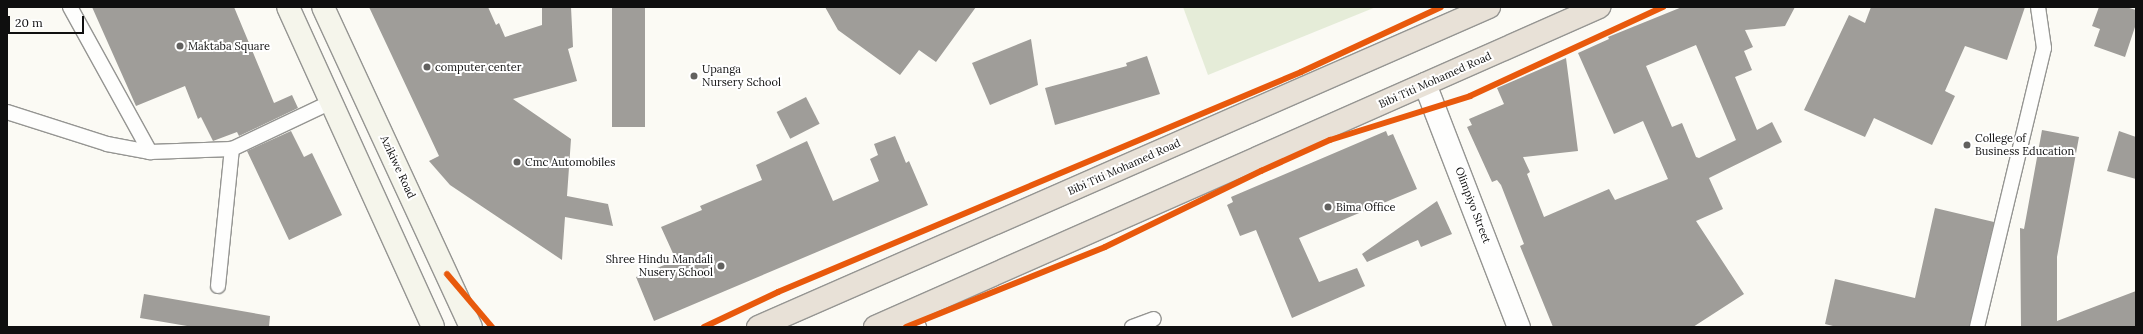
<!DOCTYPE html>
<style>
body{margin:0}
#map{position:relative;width:2143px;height:334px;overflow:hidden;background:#fbfaf4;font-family:Lora,serif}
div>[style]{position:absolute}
.cemetery>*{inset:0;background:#e5ecd8}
.building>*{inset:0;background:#9f9d99;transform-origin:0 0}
.roads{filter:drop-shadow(1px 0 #959592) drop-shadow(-1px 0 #959592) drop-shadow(0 1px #959592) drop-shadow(0 -1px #959592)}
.lane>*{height:14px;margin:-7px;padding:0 7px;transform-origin:7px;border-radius:7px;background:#fefefd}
.street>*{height:22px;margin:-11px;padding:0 11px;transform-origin:11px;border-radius:11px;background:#fefefd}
.secondary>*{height:22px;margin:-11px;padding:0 11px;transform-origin:11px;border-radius:11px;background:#f5f5eb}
.highway>*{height:22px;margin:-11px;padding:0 11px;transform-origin:11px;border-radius:11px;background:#e8e1d7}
.cycleway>*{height:6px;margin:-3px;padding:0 3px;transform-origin:3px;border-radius:3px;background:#e8590c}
.dots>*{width:11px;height:11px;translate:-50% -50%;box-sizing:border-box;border:2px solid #fff;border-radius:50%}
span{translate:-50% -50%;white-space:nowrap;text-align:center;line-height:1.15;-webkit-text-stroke:4px #fff;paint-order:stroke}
.poi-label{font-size:11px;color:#0f0f0f}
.left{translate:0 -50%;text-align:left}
.right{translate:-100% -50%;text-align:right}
.street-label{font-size:11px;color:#0f0f0f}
.frame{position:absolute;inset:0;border:8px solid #0f0f0f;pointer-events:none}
.scale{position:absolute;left:8px;top:16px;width:76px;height:18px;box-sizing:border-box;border:2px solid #0f0f0f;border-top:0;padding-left:5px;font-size:12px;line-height:14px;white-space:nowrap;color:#0f0f0f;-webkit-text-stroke:3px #fff;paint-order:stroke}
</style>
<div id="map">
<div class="cemetery">
<i style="clip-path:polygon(1183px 7px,1376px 7px,1208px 75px)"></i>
</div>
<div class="building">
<i style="clip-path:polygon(92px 7px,234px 7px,274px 103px,292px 95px,298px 108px,239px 136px,237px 132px,213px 141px,201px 117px,198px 119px,185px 86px,136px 106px)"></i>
<i style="clip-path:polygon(369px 7px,488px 7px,496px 25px,499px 23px,505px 37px,542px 25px,542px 7px,571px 7px,573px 47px,568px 49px,577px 81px,513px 99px,571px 139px,567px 196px,608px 204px,613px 226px,565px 217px,562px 260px,450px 185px,429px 161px,439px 156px)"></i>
<i style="left:612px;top:7px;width:33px;height:120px"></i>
<i style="clip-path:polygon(825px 7px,976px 7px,936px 62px,919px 50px,900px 75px,838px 30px)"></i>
<i style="clip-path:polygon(evenodd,1682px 7px,1795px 7px,1785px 26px,1745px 30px,1753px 47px,1744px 51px,1752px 70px,1735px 77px,1757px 130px,1772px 122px,1782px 142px,1709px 178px,1723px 209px,1696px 221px,1744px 294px,1693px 327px,1553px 327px,1520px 246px,1524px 244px,1501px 185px,1497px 180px,1492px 182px,1467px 127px,1472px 125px,1469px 119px,1504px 104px,1497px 88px,1566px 58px,1578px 151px,1523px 157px,1530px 172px,1527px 174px,1544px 217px,1609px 189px,1615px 200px,1668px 179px,1643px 121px,1614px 134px,1578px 53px,1609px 39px,1608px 37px,1682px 7px,1696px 45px,1736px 140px,1699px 158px,1696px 157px,1682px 123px,1672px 127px,1646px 66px,1696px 45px)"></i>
<i style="clip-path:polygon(1871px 7px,2025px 7px,2007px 60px,1965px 46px,1945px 91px,1955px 96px,1932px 145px,1874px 118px,1865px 137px,1804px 110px,1849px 15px,1865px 23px)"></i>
<i style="clip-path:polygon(2099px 7px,2126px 7px,2136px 10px,2136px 24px,2125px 57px,2094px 46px,2100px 29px,2092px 26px)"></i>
<i style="clip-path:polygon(1031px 39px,1038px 85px,990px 105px,972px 63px)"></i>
<i style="clip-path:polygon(1147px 56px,1160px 94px,1055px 125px,1045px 88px,1127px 66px,1126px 63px)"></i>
<i style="left:806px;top:97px;width:30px;height:33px;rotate:63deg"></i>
<i style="clip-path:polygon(2042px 130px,2079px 137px,2057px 257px,2057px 321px,2136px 291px,2136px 327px,2021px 327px,2020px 228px,2024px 229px)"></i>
<i style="clip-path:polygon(291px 131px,304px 157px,312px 153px,342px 215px,289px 240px,247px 151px)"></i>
<i style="clip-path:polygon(1386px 131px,1388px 136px,1393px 134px,1417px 189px,1299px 238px,1319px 282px,1357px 268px,1365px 286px,1292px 318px,1256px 230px,1240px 236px,1227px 205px,1233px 202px,1231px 197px)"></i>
<i style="clip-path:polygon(2119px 131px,2136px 137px,2136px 179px,2107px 171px)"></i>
<i style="clip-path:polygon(895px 136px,906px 163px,909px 161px,928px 205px,654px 321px,636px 277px,676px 260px,661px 227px,702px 210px,700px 206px,762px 180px,756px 165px,807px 141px,833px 201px,879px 181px,870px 159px,878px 155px,874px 144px)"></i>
<i style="clip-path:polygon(1437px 201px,1452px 234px,1421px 247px,1418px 240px,1367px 262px,1362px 254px)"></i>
<i style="clip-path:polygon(1935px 208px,1994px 222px,1969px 327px,1837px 327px,1825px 324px,1835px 279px,1915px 298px)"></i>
<i style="clip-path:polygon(144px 294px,270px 316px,269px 327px,193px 327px,140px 318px)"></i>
</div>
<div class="roads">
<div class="lane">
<i style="left:70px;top:7px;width:166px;rotate:61.1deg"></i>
<i style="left:7px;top:112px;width:105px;rotate:17.7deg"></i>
<i style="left:107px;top:144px;width:44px;rotate:10.5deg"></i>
<i style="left:150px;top:152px;width:82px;rotate:-2.1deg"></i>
<i style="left:232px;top:149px;width:110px;rotate:-25.4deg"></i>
<i style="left:218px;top:286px;width:138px;rotate:-84.2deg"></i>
<i style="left:909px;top:312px;width:18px;rotate:56deg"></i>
<i style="left:1132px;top:327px;width:23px;rotate:-20deg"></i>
<i style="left:1977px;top:327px;width:287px;rotate:-76.5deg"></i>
<i style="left:2044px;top:48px;width:41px;rotate:-98.3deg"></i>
</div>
<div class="street">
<i style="left:1425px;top:84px;width:261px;rotate:68.9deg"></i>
</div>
<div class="secondary">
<i style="left:288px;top:7px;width:351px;rotate:65.6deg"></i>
<i style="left:323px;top:7px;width:353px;rotate:65.2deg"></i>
</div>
<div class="highway">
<i style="left:758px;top:327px;width:798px;rotate:-23.64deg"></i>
<i style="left:875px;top:327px;width:792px;rotate:-23.84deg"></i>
</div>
</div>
<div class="cycleway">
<i style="left:447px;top:274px;width:70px;rotate:49.7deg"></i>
<i style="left:704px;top:327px;width:82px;rotate:-25.3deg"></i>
<i style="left:778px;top:292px;width:567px;rotate:-22.81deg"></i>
<i style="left:1301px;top:72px;width:154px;rotate:-24.9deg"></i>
<i style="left:906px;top:327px;width:214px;rotate:-21.9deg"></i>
<i style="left:1105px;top:247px;width:174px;rotate:-26deg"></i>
<i style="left:1261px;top:171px;width:76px;rotate:-24.2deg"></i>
<i style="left:1330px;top:140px;width:147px;rotate:-17.4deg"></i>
<i style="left:1470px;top:96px;width:213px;rotate:-24.8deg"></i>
</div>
<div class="dots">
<i style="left:180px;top:46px;background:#62615f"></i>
<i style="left:427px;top:67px;background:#62615f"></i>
<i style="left:694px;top:76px;background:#62615f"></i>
<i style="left:1967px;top:145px;background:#62615f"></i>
<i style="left:517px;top:162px;background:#62615f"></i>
<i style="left:1328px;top:207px;background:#62615f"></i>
<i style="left:721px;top:266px;background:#62615f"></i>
</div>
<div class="poi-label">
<span class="left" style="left:188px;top:46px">Maktaba Square</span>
<span class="left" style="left:435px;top:67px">computer center</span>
<span class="left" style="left:702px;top:76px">Upanga<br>Nursery School</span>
<span class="left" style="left:1975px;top:145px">College of<br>Business Education</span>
<span class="left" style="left:525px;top:162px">Cmc Automobiles</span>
<span class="left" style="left:1336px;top:207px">Bima Office</span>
<span class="right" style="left:713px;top:266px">Shree Hindu Mandali<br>Nusery School</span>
</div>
<div class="street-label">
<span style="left:1435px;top:80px;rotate:-24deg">Bibi Titi Mohamed Road</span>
<span style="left:398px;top:167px;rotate:65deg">Azikiwe Road</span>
<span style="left:1124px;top:167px;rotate:-24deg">Bibi Titi Mohamed Road</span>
<span style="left:1473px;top:205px;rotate:69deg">Olimpiyo Street</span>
</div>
<div class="frame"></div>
<div class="scale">20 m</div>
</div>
